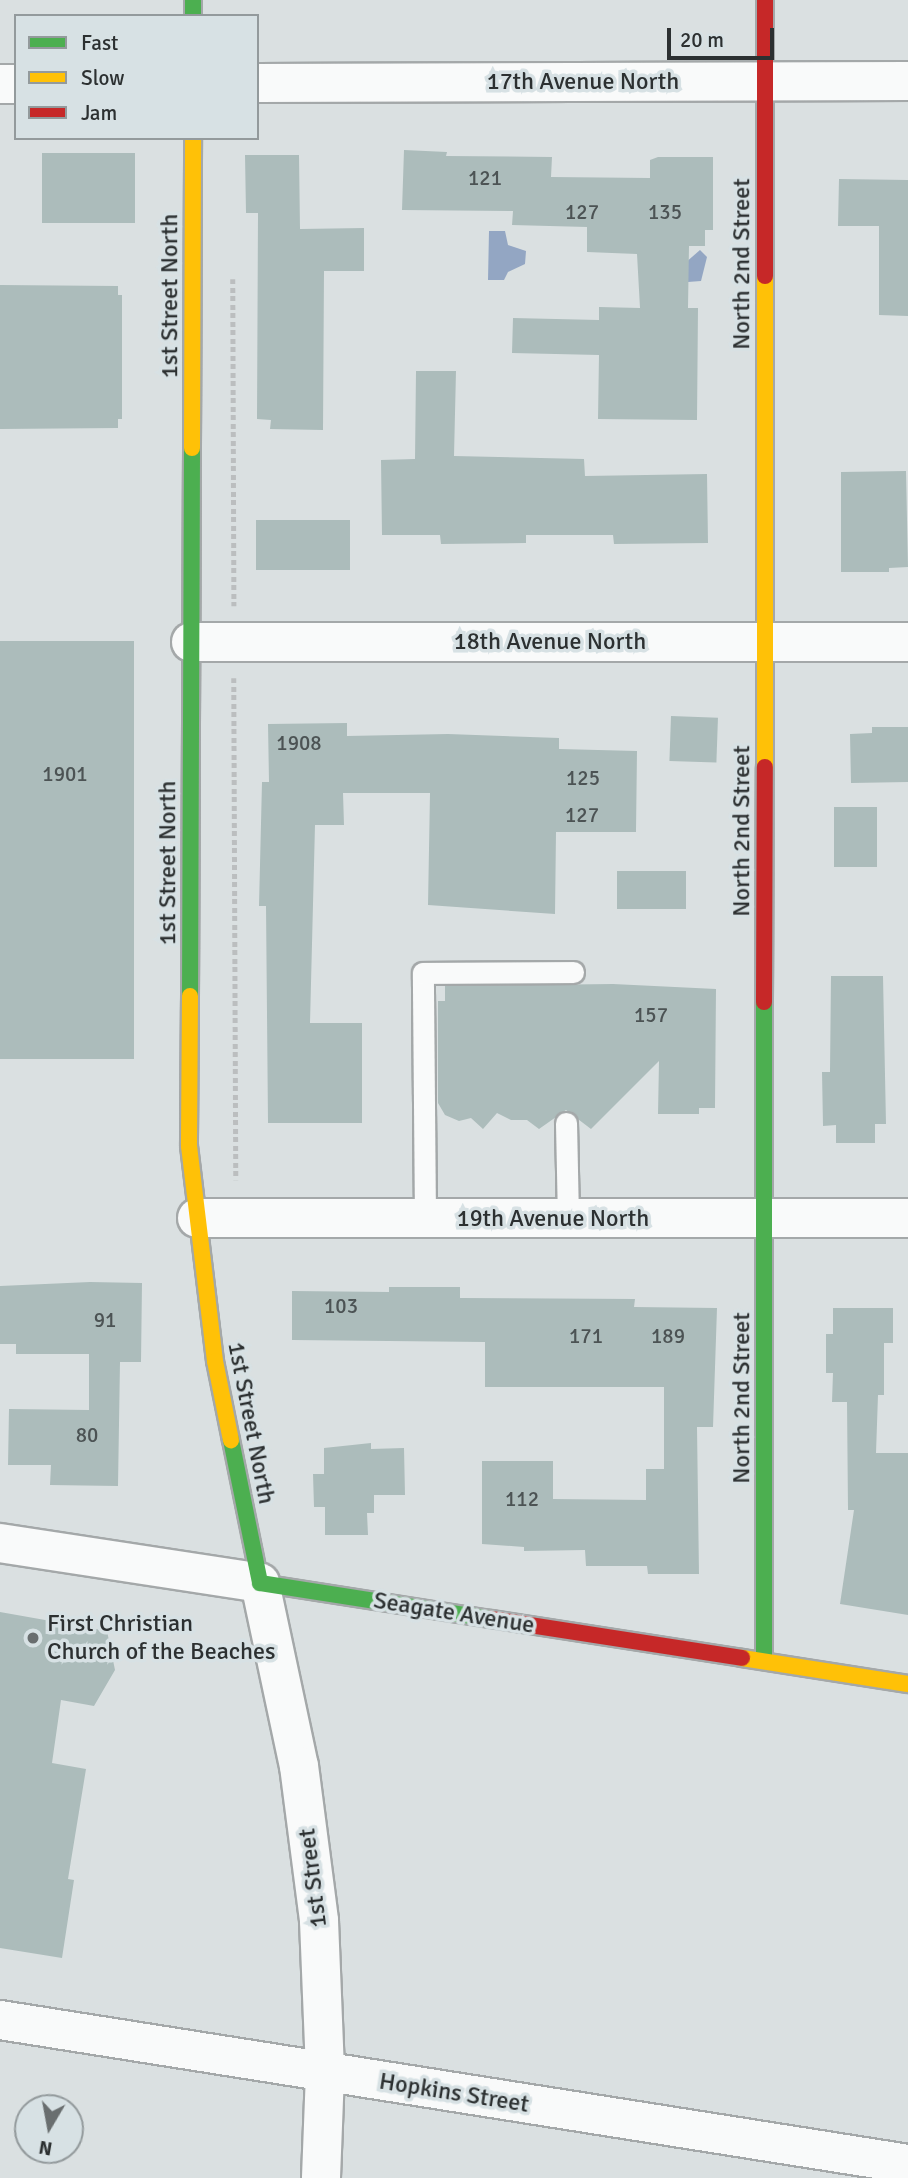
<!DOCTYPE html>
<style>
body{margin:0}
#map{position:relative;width:908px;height:2178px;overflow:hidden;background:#dae0e1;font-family:Signika,sans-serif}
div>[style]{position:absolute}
.water>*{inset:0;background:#93a6c3}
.building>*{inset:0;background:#acbcbb;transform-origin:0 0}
.path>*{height:4.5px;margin-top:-2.25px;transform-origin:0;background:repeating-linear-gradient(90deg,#bbbebf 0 5px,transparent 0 8.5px)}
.roads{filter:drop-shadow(2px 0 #a4a8a9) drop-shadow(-2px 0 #a4a8a9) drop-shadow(0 2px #a4a8a9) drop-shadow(0 -2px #a4a8a9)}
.lane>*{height:21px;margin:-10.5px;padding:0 10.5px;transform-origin:10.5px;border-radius:10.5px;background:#f9fafa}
.street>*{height:38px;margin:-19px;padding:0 19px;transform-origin:19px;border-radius:19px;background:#f9fafa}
.fast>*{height:16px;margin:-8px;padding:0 8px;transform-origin:8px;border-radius:8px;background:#4caf50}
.slow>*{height:16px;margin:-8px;padding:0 8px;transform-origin:8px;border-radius:8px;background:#ffc107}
.jam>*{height:16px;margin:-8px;padding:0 8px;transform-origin:8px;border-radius:8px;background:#c62828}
.dots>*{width:19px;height:19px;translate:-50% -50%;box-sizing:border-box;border:4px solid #d7e1e4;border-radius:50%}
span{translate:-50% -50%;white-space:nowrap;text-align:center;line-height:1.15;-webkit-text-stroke:7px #d7e1e4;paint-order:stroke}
.number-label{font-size:21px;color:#4c5354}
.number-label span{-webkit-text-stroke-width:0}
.street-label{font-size:24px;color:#2c3031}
.poi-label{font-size:24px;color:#2c3031}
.left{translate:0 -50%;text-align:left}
.legend{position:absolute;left:14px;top:14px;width:245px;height:126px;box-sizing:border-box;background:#d7e1e4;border:2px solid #939a9c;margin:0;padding:9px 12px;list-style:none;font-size:21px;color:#2c3031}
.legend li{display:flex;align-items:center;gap:14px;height:35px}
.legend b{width:35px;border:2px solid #939a9c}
.north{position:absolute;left:14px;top:2094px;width:70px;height:70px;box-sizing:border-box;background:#d7e1e4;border:2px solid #939a9c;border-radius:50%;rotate:190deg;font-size:19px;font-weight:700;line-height:28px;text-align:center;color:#2c3031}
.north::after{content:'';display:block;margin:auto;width:24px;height:32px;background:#696e6f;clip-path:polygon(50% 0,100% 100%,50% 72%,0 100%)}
.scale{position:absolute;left:667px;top:28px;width:107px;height:32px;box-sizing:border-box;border:4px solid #2c3031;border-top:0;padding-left:9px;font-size:21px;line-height:24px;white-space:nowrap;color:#2c3031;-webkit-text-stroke:5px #d7e1e4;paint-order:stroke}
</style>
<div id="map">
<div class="water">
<i style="clip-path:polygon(489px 231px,505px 231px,508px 245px,526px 251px,525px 264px,508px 272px,504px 280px,488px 280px)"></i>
<i style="clip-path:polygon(700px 250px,707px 257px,701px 281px,661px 284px)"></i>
</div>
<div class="building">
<i style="clip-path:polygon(404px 150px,447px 152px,446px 156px,552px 157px,551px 177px,650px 178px,650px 160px,658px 157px,713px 157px,713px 230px,705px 230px,705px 246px,689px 246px,688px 308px,698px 308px,697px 420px,598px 419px,599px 355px,512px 353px,513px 318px,599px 320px,599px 307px,640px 308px,637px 254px,587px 252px,587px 227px,512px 225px,513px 211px,402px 210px)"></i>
<i style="left:42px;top:153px;width:93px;height:70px"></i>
<i style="clip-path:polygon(245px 155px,299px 155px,300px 229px,364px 228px,364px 271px,324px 271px,323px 430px,270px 429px,271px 420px,257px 419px,258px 213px,246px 213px)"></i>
<i style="clip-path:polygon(839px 179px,908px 180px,908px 316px,879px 315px,879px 226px,838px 226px)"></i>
<i style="clip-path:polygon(0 285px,118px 286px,118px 295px,122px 295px,122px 419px,118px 419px,118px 428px,0 429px)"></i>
<i style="clip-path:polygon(416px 371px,456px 371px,454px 456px,584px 459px,585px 476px,707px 474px,708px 543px,614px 544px,613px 535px,526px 535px,526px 543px,441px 544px,440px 535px,382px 535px,381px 460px,415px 459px)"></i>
<i style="clip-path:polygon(906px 471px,908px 567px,889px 568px,889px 572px,841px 572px,841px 472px)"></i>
<i style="left:350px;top:520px;width:50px;height:94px;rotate:90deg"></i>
<i style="left:0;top:641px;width:134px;height:418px"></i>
<i style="left:671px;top:716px;width:47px;height:45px;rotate:2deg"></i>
<i style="clip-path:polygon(347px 723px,347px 736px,448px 734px,559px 738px,559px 749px,637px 751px,636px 832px,556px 832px,555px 914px,428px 905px,430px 793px,343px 793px,344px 825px,315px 825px,310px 1023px,362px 1023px,362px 1123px,268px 1123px,266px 906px,259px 906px,262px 782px,269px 782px,268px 724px)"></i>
<i style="clip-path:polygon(872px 727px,908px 727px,908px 782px,851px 783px,850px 734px,872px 733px)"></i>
<i style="left:834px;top:807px;width:43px;height:60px"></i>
<i style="left:617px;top:871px;width:69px;height:38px"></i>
<i style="clip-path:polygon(831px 976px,883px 976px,886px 1124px,875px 1124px,875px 1143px,836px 1143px,836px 1125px,823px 1126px,822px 1072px,830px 1072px)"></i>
<i style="clip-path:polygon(613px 984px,716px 989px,715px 1108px,699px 1108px,699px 1114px,658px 1114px,659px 1061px,591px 1129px,566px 1110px,539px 1129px,527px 1120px,511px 1120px,497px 1113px,483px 1129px,471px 1118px,459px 1121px,445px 1115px,438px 1103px,438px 1001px,445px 1001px,445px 986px)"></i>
<i style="clip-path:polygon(90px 1282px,142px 1283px,141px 1362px,120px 1362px,118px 1486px,50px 1485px,51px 1465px,8px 1465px,9px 1409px,89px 1410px,89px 1354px,16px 1354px,16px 1344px,0 1344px,0 1286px)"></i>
<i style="clip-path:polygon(389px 1287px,460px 1287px,460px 1298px,635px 1299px,634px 1307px,717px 1308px,713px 1427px,697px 1427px,699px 1574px,648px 1574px,647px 1566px,586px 1566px,585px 1550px,524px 1551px,524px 1547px,482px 1544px,482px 1461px,553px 1461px,553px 1499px,646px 1500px,646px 1469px,664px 1469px,664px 1387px,485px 1387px,485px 1342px,292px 1340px,292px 1291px,389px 1292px)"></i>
<i style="clip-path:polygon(833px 1308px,893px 1308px,893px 1343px,884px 1343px,884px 1395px,878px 1395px,876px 1453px,908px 1453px,908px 1615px,840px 1604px,854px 1510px,848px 1510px,847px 1402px,832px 1402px,833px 1373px,826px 1373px,826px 1334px,833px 1334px)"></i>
<i style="clip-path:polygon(371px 1443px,371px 1449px,404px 1448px,405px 1495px,374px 1495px,374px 1513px,367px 1513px,368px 1535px,325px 1535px,325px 1507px,314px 1507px,313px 1474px,324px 1474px,324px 1448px)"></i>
<i style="clip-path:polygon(0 1612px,107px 1631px,115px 1670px,94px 1706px,61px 1700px,52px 1763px,86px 1769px,68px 1879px,74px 1880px,62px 1958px,0 1948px)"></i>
</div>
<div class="path">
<i style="left:233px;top:279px;width:327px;rotate:89.8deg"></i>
<i style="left:234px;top:678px;width:502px;rotate:89.77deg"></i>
</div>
<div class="roads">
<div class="lane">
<i style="left:566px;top:1123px;width:95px;rotate:88.8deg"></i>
<i style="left:425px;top:1219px;width:246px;rotate:-90.5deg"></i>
<i style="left:423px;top:973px;width:150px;rotate:-0.4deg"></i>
</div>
<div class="street">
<i style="left:257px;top:83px;width:651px;rotate:-0.18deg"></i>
<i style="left:0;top:84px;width:16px"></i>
<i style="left:191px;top:642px;width:717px"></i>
<i style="left:197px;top:1218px;width:711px"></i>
<i style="left:0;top:1543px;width:263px;rotate:8.7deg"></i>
<i style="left:260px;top:1583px;width:187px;rotate:78deg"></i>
<i style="left:299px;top:1766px;width:156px;rotate:82.6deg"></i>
<i style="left:319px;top:1921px;width:152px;rotate:87.7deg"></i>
<i style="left:325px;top:2073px;width:105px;rotate:92.2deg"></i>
<i style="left:0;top:2020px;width:919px;rotate:9.01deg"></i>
</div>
<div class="fast">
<i style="left:193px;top:0;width:16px;rotate:90deg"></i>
<i style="left:190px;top:996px;width:548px;rotate:-89.79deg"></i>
<i style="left:231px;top:1440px;width:146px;rotate:78.5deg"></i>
<i style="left:260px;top:1583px;width:234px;rotate:8.9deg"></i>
<i style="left:764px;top:1661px;width:659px;rotate:-90deg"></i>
</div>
<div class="slow">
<i style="left:192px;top:448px;width:310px;rotate:-89.8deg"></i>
<i style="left:765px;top:767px;width:491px;rotate:-90deg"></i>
<i style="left:190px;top:996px;width:150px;rotate:90.4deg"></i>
<i style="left:189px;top:1146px;width:217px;rotate:83.1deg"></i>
<i style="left:215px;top:1361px;width:81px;rotate:78.6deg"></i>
<i style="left:742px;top:1658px;width:168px;rotate:8.9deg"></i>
</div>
<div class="jam">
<i style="left:765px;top:276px;width:276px;rotate:-90deg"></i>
<i style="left:764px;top:1002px;width:235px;rotate:-89.8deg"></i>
<i style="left:491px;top:1619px;width:254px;rotate:8.8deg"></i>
</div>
</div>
<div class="dots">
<i style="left:33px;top:1638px;background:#696e6f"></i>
</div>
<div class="number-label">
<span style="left:485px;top:178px">121</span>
<span style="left:582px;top:212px">127</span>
<span style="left:665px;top:212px">135</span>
<span style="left:299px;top:743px">1908</span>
<span style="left:65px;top:774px">1901</span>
<span style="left:583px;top:778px">125</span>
<span style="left:582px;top:815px">127</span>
<span style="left:651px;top:1015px">157</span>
<span style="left:341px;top:1306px">103</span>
<span style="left:105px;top:1320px">91</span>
<span style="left:586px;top:1336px">171</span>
<span style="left:668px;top:1336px">189</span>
<span style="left:87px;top:1435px">80</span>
<span style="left:522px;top:1499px">112</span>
</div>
<div class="street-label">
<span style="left:583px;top:82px">17th Avenue North</span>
<span style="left:742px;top:264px;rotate:-90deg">North 2nd Street</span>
<span style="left:170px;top:296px;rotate:-90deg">1st Street North</span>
<span style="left:550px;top:642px">18th Avenue North</span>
<span style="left:742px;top:831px;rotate:-90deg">North 2nd Street</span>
<span style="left:168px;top:863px;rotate:-90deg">1st Street North</span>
<span style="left:553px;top:1219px">19th Avenue North</span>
<span style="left:742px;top:1398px;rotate:-90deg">North 2nd Street</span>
<span style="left:251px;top:1423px;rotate:79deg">1st Street North</span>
<span style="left:454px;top:1613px;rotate:9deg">Seagate Avenue</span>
<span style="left:313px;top:1878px;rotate:-97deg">1st Street</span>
<span style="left:454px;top:2093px;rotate:9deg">Hopkins Street</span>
</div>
<div class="poi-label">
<span class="left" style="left:47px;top:1638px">First Christian<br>Church of the Beaches</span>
</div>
<ul class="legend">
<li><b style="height:9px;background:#4caf50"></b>Fast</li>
<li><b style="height:9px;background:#ffc107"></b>Slow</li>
<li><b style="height:9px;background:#c62828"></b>Jam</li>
</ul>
<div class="north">N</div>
<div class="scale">20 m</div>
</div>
